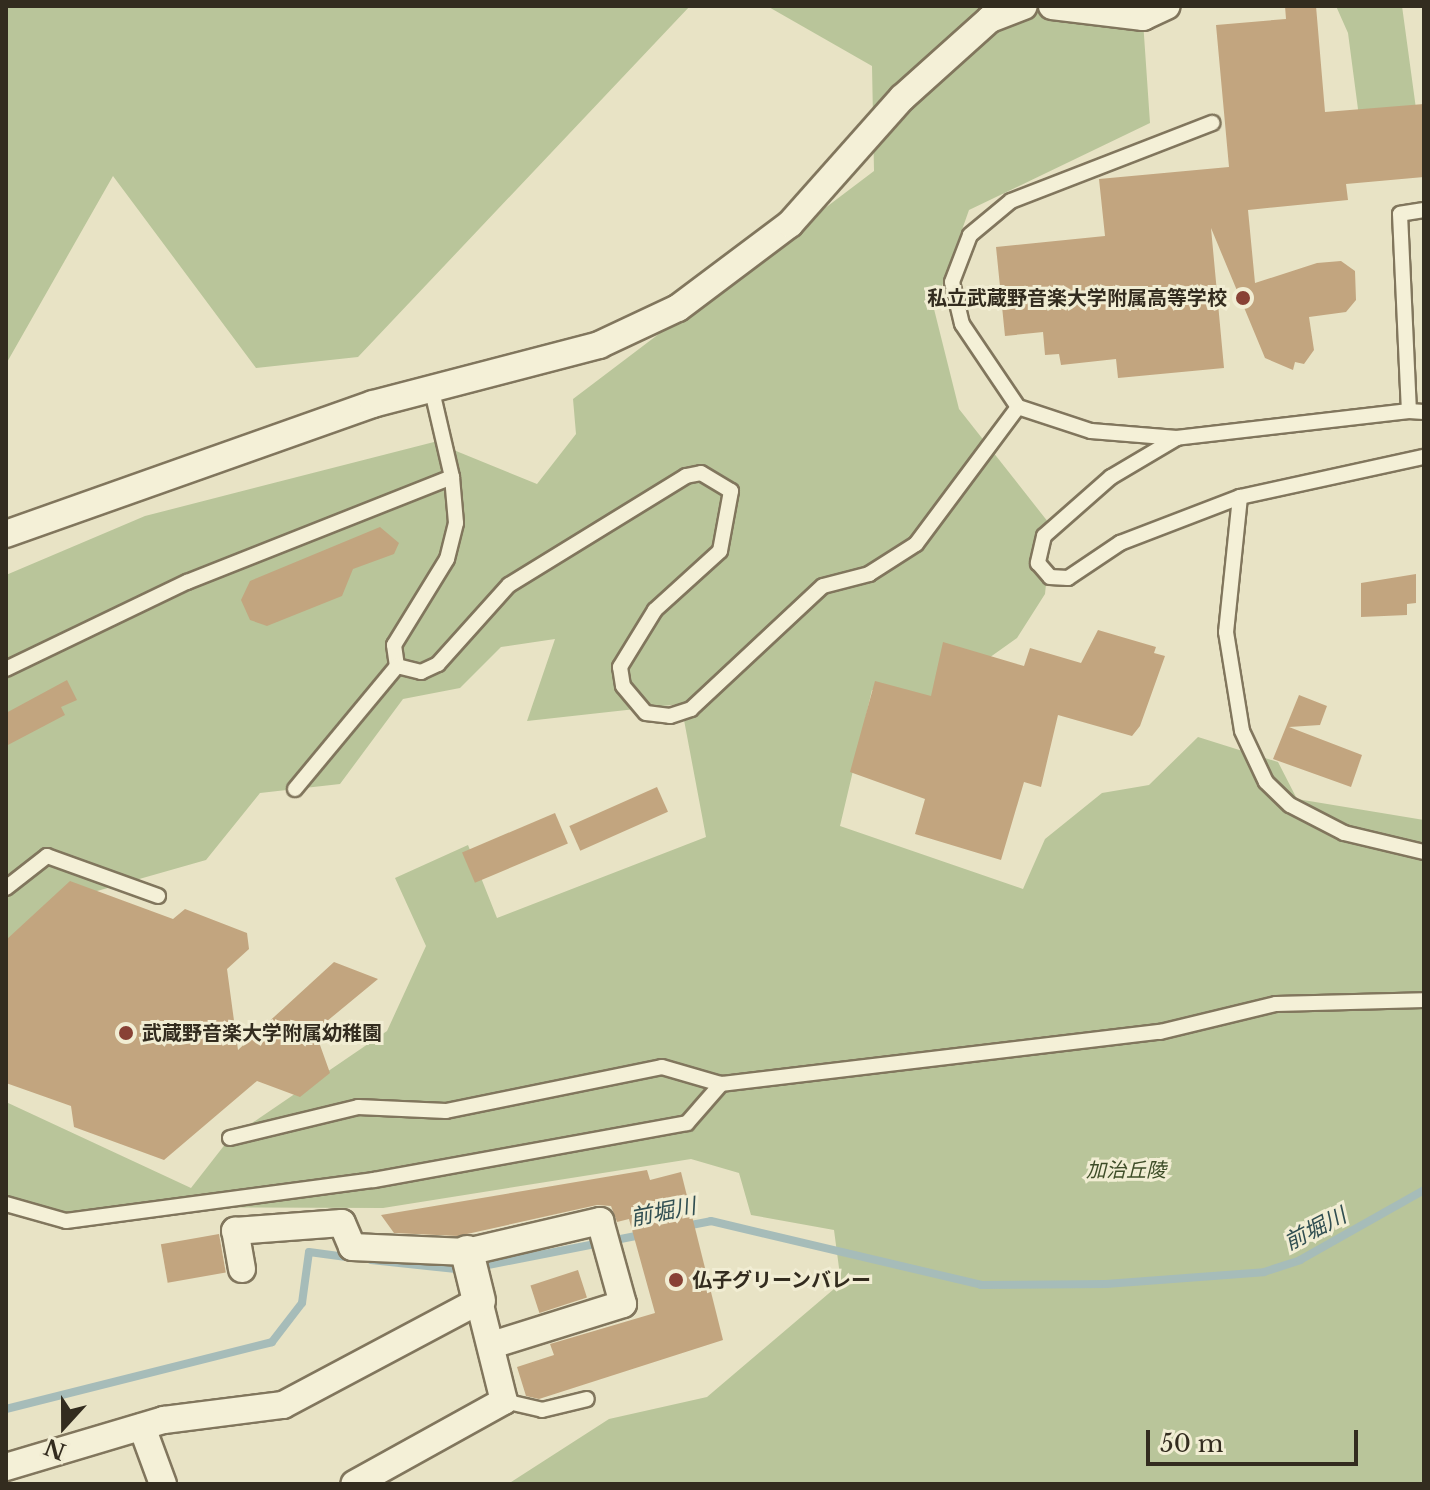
<!DOCTYPE html>
<meta charset="utf-8">
<style>
body{margin:0}
#map{position:relative;width:1430px;height:1490px;overflow:hidden;background:#e8e3c5;font-family:"Libre Baskerville","Noto Sans JP",serif}
div>[style]{position:absolute}
.green>*{inset:0;background:#b9c59a}
.stream>*{height:8px;margin:-4px;padding:0 4px;transform-origin:4px;border-radius:4px;background:#a6bcb9}
.building>*{inset:0;background:#c2a57f;transform-origin:0 0}
.roads{filter:drop-shadow(2px 0 #81765d) drop-shadow(-2px 0 #81765d) drop-shadow(0 2px #81765d) drop-shadow(0 -2px #81765d)}
.service>*{height:14px;margin:-7px;padding:0 7px;transform-origin:7px;border-radius:7px;background:#f4f0d7}
.minor>*{height:26px;margin:-13px;padding:0 13px;transform-origin:13px;border-radius:13px;background:#f4f0d7}
.tertiary>*{height:32px;margin:-16px;padding:0 16px;transform-origin:16px;border-radius:16px;background:#f4f0d7}
.dots>*{width:22px;height:22px;translate:-50% -50%;box-sizing:border-box;border:4px solid #f1edd3;border-radius:50%}
span{translate:-50% -50%;white-space:nowrap;text-align:center;line-height:1.15;-webkit-text-stroke:6px #f1edd3;paint-order:stroke}
.poi-label{font-size:20px;color:#332c1f;font-weight:700}
.right{translate:-100% -50%;text-align:right}
.left{translate:0 -50%;text-align:left}
.park-label{font-size:20px;color:#3e4d28;font-style:italic}
.water-label{font-size:22px;color:#304e51;font-style:italic}
.frame{position:absolute;inset:0;border:8px solid #332c1f;pointer-events:none}
.north{position:absolute;left:24px;top:1386px;width:80px;height:80px;-webkit-text-stroke:6px #f1edd3;paint-order:stroke;rotate:201deg;font-size:22px;font-weight:700;line-height:32px;text-align:center;color:#332c1f}
.north::after{content:'';display:block;margin:auto;width:28px;height:36px;background:#332c1f;clip-path:polygon(50% 0,100% 100%,50% 72%,0 100%)}
.scale{position:absolute;left:1146px;top:1430px;width:212px;height:36px;box-sizing:border-box;border:4px solid #332c1f;border-top:0;padding-left:10px;font-size:24px;line-height:28px;white-space:nowrap;color:#332c1f;-webkit-text-stroke:6px #f1edd3;paint-order:stroke}
</style>
<div id="map">
<div class="green">
<i style="clip-path:polygon(6px 6px,690px 6px,358px 357px,256px 368px,113px 176px,6px 364px)"></i>
<i style="clip-path:polygon(767px 6px,1142px 6px,1150px 123px,969px 210px,934px 309px,959px 409px,1052px 527px,1045px 594px,1017px 638px,934px 697px,872px 690px,840px 826px,1023px 889px,1045px 839px,1102px 793px,1149px 785px,1198px 737px,1278px 762px,1297px 799px,1424px 820px,1424px 1484px,508px 1484px,609px 1419px,707px 1397px,841px 1283px,834px 1230px,751px 1215px,739px 1173px,691px 1159px,383px 1208px,156px 1207px,66px 1221px,6px 1204px,6px 1102px,191px 1188px,230px 1138px,387px 1031px,426px 946px,395px 878px,468px 845px,497px 918px,706px 837px,681px 704px,527px 721px,555px 639px,501px 647px,460px 688px,403px 699px,340px 784px,260px 793px,206px 860px,69px 899px,6px 972px,6px 575px,145px 516px,434px 442px,537px 484px,576px 434px,573px 399px,874px 171px,872px 66px)"></i>
<i style="clip-path:polygon(1336px 6px,1402px 6px,1417px 116px,1361px 132px,1348px 33px)"></i>
</div>
<div class="stream">
<i style="left:686px;top:1226px;width:25px;rotate:-11deg"></i>
<i style="left:711px;top:1221px;width:277px;rotate:13.3deg"></i>
<i style="left:981px;top:1285px;width:125px;rotate:-0.5deg"></i>
<i style="left:1106px;top:1284px;width:158px;rotate:-4.3deg"></i>
<i style="left:1264px;top:1272px;width:38px;rotate:-18deg"></i>
<i style="left:1300px;top:1260px;width:142px;rotate:-29.4deg"></i>
<i style="left:371px;top:1260px;width:95px;rotate:6.1deg"></i>
<i style="left:478px;top:1267px;width:166px;rotate:-11.1deg"></i>
<i style="left:6px;top:1409px;width:274px;rotate:-14.1deg"></i>
<i style="left:272px;top:1342px;width:49px;rotate:-52.4deg"></i>
<i style="left:302px;top:1303px;width:51px;rotate:-82.2deg"></i>
<i style="left:309px;top:1252px;width:45px;rotate:7.6deg"></i>
</div>
<div class="building">
<i style="clip-path:polygon(1285px 6px,1316px 6px,1325px 112px,1424px 104px,1424px 177px,1346px 184px,1348px 200px,1248px 210px,1255px 283px,1317px 263px,1341px 261px,1355px 271px,1356px 300px,1346px 312px,1309px 317px,1314px 350px,1304px 364px,1295px 362px,1293px 370px,1265px 358px,1211px 228px,1224px 368px,1118px 378px,1116px 359px,1061px 365px,1059px 354px,1045px 355px,1043px 332px,1005px 336px,996px 247px,1105px 236px,1099px 179px,1229px 167px,1216px 25px,1286px 19px)"></i>
<i style="clip-path:polygon(380px 527px,399px 543px,394px 554px,353px 569px,342px 596px,267px 626px,250px 620px,241px 600px,250px 581px)"></i>
<i style="clip-path:polygon(1416px 574px,1416px 603px,1407px 604px,1407px 615px,1361px 617px,1361px 583px)"></i>
<i style="clip-path:polygon(1098px 630px,1156px 647px,1154px 653px,1165px 656px,1140px 726px,1132px 736px,1058px 715px,1041px 787px,1024px 782px,1001px 860px,915px 834px,925px 799px,850px 772px,875px 681px,931px 696px,943px 642px,1024px 666px,1030px 648px,1081px 663px)"></i>
<i style="clip-path:polygon(67px 680px,77px 700px,61px 707px,65px 715px,6px 746px,6px 713px)"></i>
<i style="clip-path:polygon(1299px 695px,1327px 706px,1320px 725px,1289px 727px,1362px 755px,1351px 787px,1273px 759px)"></i>
<i style="left:657px;top:787px;width:27px;height:96px;rotate:66deg"></i>
<i style="left:555px;top:813px;width:33px;height:101px;rotate:67deg"></i>
<i style="clip-path:polygon(70px 881px,173px 919px,185px 909px,247px 933px,249px 949px,227px 969px,238px 1050px,334px 962px,378px 979px,315px 1031px,330px 1073px,300px 1097px,257px 1081px,164px 1160px,74px 1127px,71px 1106px,6px 1083px,6px 940px)"></i>
<i style="clip-path:polygon(647px 1170px,650px 1180px,681px 1172px,723px 1340px,539px 1399px,526px 1396px,517px 1367px,554px 1355px,550px 1344px,655px 1313px,629px 1219px,617px 1222px,611px 1206px,597px 1205px,458px 1236px,394px 1233px,381px 1215px)"></i>
<i style="left:219px;top:1234px;width:39px;height:59px;rotate:80deg"></i>
<i style="left:578px;top:1270px;width:29px;height:50px;rotate:72deg"></i>
</div>
<div class="roads">
<div class="service">
<i style="left:1424px;top:210px;width:24px;rotate:171deg"></i>
<i style="left:1400px;top:214px;width:197px;rotate:87.4deg"></i>
<i style="left:1409px;top:411px;width:15px;rotate:4deg"></i>
<i style="left:432px;top:391px;width:88px;rotate:76.9deg"></i>
<i style="left:1018px;top:407px;width:77px;rotate:18.2deg"></i>
<i style="left:1091px;top:431px;width:86px;rotate:4.7deg"></i>
<i style="left:1409px;top:411px;width:234px;rotate:173.4deg"></i>
<i style="left:1177px;top:438px;width:77px;rotate:149.4deg"></i>
<i style="left:1111px;top:477px;width:89px;rotate:138.6deg"></i>
<i style="left:1044px;top:536px;width:28px;rotate:103deg"></i>
<i style="left:1038px;top:563px;width:18px;rotate:49deg"></i>
<i style="left:1050px;top:577px;width:18px;rotate:3deg"></i>
<i style="left:1068px;top:578px;width:63px;rotate:-33.9deg"></i>
<i style="left:1120px;top:543px;width:129px;rotate:-21deg"></i>
<i style="left:1240px;top:497px;width:188px;rotate:-12.3deg"></i>
<i style="left:1240px;top:497px;width:136px;rotate:95.9deg"></i>
<i style="left:1226px;top:632px;width:100px;rotate:80.8deg"></i>
<i style="left:1242px;top:731px;width:56px;rotate:64.8deg"></i>
<i style="left:1266px;top:782px;width:33px;rotate:44deg"></i>
<i style="left:1290px;top:805px;width:61px;rotate:27.4deg"></i>
<i style="left:1344px;top:833px;width:82px;rotate:13.4deg"></i>
<i style="left:6px;top:669px;width:201px;rotate:-25.7deg"></i>
<i style="left:187px;top:582px;width:285px;rotate:-21.6deg"></i>
<i style="left:452px;top:477px;width:46px;rotate:85deg"></i>
<i style="left:456px;top:523px;width:37px;rotate:104deg"></i>
<i style="left:447px;top:559px;width:101px;rotate:121.6deg"></i>
<i style="left:394px;top:645px;width:21px;rotate:82deg"></i>
<i style="left:397px;top:666px;width:25px;rotate:14deg"></i>
<i style="left:421px;top:672px;width:19px;rotate:-25deg"></i>
<i style="left:438px;top:664px;width:106px;rotate:-48.1deg"></i>
<i style="left:509px;top:585px;width:208px;rotate:-31.6deg"></i>
<i style="left:686px;top:476px;width:15px;rotate:-11deg"></i>
<i style="left:701px;top:473px;width:35px;rotate:31deg"></i>
<i style="left:731px;top:491px;width:61px;rotate:100.4deg"></i>
<i style="left:720px;top:551px;width:88px;rotate:137.8deg"></i>
<i style="left:655px;top:610px;width:67px;rotate:121.6deg"></i>
<i style="left:620px;top:667px;width:19px;rotate:81deg"></i>
<i style="left:623px;top:686px;width:35px;rotate:50deg"></i>
<i style="left:646px;top:713px;width:24px;rotate:7deg"></i>
<i style="left:670px;top:716px;width:22px;rotate:-18deg"></i>
<i style="left:691px;top:709px;width:180px;rotate:-43deg"></i>
<i style="left:823px;top:586px;width:48px;rotate:-14.6deg"></i>
<i style="left:869px;top:574px;width:56px;rotate:-32.6deg"></i>
<i style="left:916px;top:544px;width:171px;rotate:-53.3deg"></i>
<i style="left:1018px;top:407px;width:100px;rotate:-124deg"></i>
<i style="left:962px;top:324px;width:43px;rotate:-103.4deg"></i>
<i style="left:952px;top:282px;width:50px;rotate:-69deg"></i>
<i style="left:970px;top:235px;width:53px;rotate:-39.7deg"></i>
<i style="left:1011px;top:201px;width:216px;rotate:-21.2deg"></i>
<i style="left:295px;top:789px;width:160px;rotate:-50.3deg"></i>
<i style="left:6px;top:888px;width:52px;rotate:-38deg"></i>
<i style="left:47px;top:856px;width:118px;rotate:19.8deg"></i>
<i style="left:230px;top:1138px;width:132px;rotate:-13.6deg"></i>
<i style="left:358px;top:1107px;width:88px;rotate:2.6deg"></i>
<i style="left:446px;top:1111px;width:220px;rotate:-11.5deg"></i>
<i style="left:662px;top:1067px;width:61px;rotate:16.1deg"></i>
<i style="left:721px;top:1084px;width:442px;rotate:-6.8deg"></i>
<i style="left:1160px;top:1032px;width:119px;rotate:-13.6deg"></i>
<i style="left:1276px;top:1004px;width:148px;rotate:-1.5deg"></i>
<i style="left:6px;top:1204px;width:62px;rotate:15.8deg"></i>
<i style="left:66px;top:1221px;width:311px;rotate:-7.6deg"></i>
<i style="left:374px;top:1180px;width:318px;rotate:-10.3deg"></i>
<i style="left:687px;top:1123px;width:52px;rotate:-48.9deg"></i>
<i style="left:504px;top:1401px;width:39px;rotate:13deg"></i>
<i style="left:542px;top:1410px;width:46px;rotate:-13.7deg"></i>
</div>
<div class="minor">
<i style="left:1052px;top:6px;width:92px;rotate:6.9deg"></i>
<i style="left:1143px;top:17px;width:26px;rotate:-25deg"></i>
<i style="left:6px;top:534px;width:389px;rotate:-19.5deg"></i>
<i style="left:373px;top:404px;width:234px;rotate:-14.6deg"></i>
<i style="left:599px;top:345px;width:87px;rotate:-25.1deg"></i>
<i style="left:678px;top:308px;width:140px;rotate:-36.9deg"></i>
<i style="left:790px;top:224px;width:169px;rotate:-48.4deg"></i>
<i style="left:902px;top:98px;width:118px;rotate:-41.9deg"></i>
<i style="left:990px;top:19px;width:36px;rotate:-21deg"></i>
<i style="left:242px;top:1269px;width:39px;rotate:-100deg"></i>
<i style="left:235px;top:1231px;width:107px;rotate:-4.3deg"></i>
<i style="left:342px;top:1223px;width:26px;rotate:67deg"></i>
<i style="left:352px;top:1247px;width:115px;rotate:2.5deg"></i>
<i style="left:467px;top:1252px;width:137px;rotate:-13.1deg"></i>
<i style="left:600px;top:1221px;width:86px;rotate:74.5deg"></i>
<i style="left:623px;top:1304px;width:137px;rotate:162.6deg"></i>
<i style="left:142px;top:1427px;width:61px;rotate:69.8deg"></i>
<i style="left:6px;top:1467px;width:165px;rotate:-16.6deg"></i>
<i style="left:164px;top:1420px;width:120px;rotate:-7.2deg"></i>
<i style="left:283px;top:1405px;width:222px;rotate:-28deg"></i>
<i style="left:479px;top:1301px;width:103px;rotate:76deg"></i>
<i style="left:504px;top:1401px;width:171px;rotate:151deg"></i>
</div>
<div class="tertiary">
<i style="left:467px;top:1252px;width:50px;rotate:76.2deg"></i>
</div>
</div>
<div class="dots">
<i style="left:1243px;top:298px;background:#884135"></i>
<i style="left:126px;top:1033px;background:#884135"></i>
<i style="left:676px;top:1280px;background:#884135"></i>
</div>
<div class="poi-label">
<span class="right" style="left:1227px;top:298px">私立武蔵野音楽大学附属高等学校</span>
<span class="left" style="left:142px;top:1033px">武蔵野音楽大学附属幼稚園</span>
<span class="left" style="left:692px;top:1280px">仏子グリーンバレー</span>
</div>
<div class="park-label">
<span style="left:1126px;top:1170px">加治丘陵</span>
</div>
<div class="water-label">
<span style="left:663px;top:1212px;rotate:-11deg">前堀川</span>
<span style="left:1315px;top:1229px;rotate:-27deg">前堀川</span>
</div>
<div class="frame"></div>
<div class="north">N</div>
<div class="scale">50 m</div>
</div>
